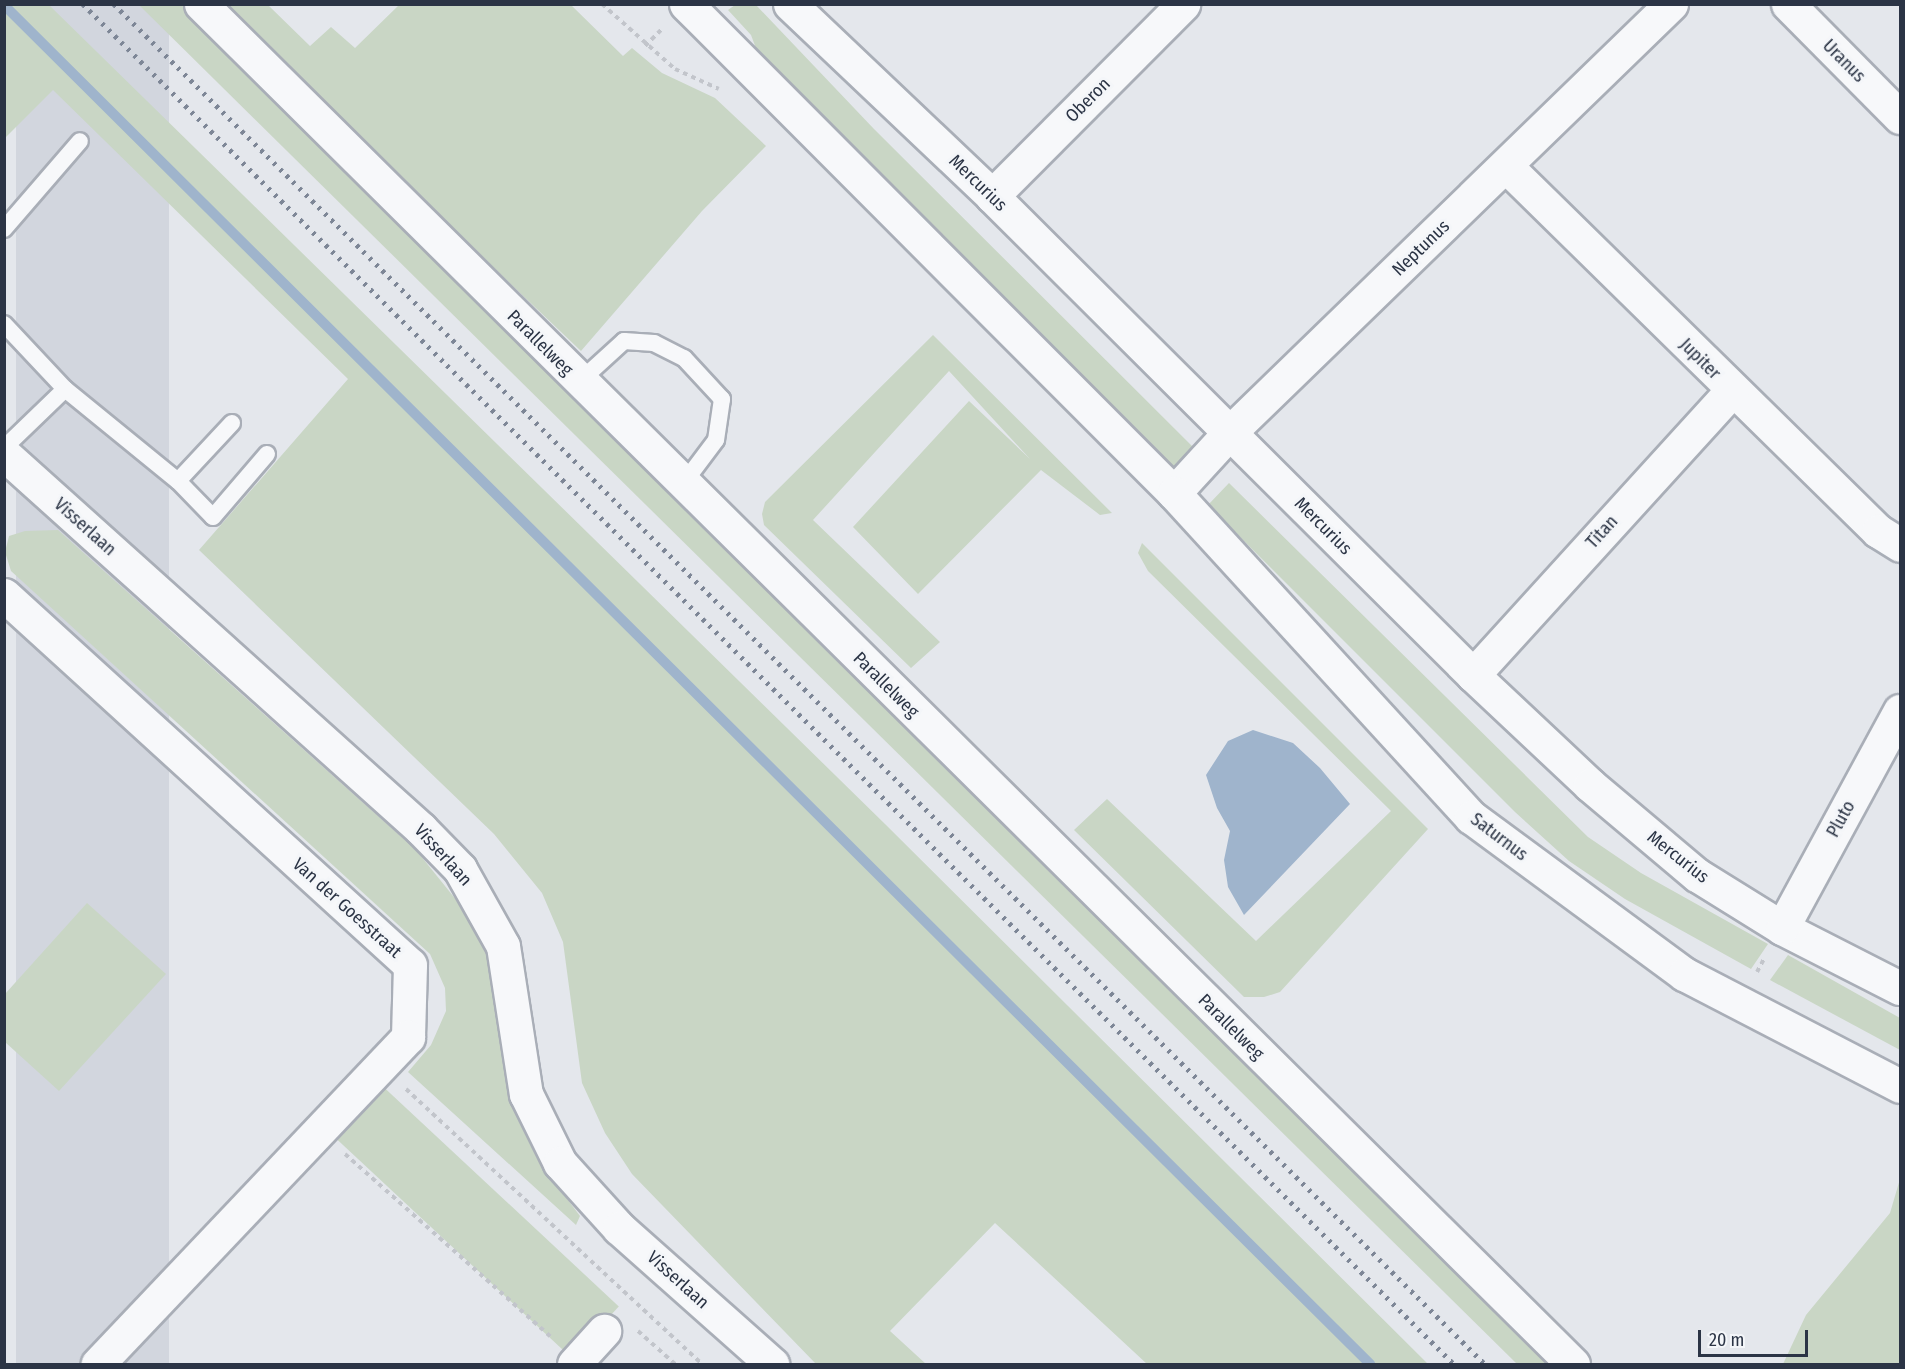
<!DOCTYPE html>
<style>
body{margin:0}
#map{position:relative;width:1905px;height:1369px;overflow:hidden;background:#e4e7ec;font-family:"Fira Sans Condensed",sans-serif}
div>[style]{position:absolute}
.built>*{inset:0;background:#d2d6de;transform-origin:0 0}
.green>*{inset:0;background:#c9d6c5;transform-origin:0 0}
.water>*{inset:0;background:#9fb4cc}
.stream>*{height:10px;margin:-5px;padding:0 5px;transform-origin:5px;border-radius:5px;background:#9fb4cc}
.path>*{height:4px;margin-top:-2px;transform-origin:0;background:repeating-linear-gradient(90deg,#c2c5cb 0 4.5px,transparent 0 9px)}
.roads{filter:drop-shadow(2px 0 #a9aeb7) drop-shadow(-2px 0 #a9aeb7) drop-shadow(0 2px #a9aeb7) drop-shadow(0 -2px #a9aeb7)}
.service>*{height:16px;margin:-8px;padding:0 8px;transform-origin:8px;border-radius:8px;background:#f7f8fa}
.minor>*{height:33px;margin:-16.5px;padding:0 16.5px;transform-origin:16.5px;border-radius:16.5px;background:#f7f8fa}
.tertiary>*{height:33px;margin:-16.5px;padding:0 16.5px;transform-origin:16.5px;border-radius:16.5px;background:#f7f8fa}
.rail>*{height:4.5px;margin-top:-2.25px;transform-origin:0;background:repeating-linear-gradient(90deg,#7d8696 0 3px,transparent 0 9px)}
span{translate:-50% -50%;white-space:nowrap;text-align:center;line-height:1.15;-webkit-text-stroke:6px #f4f6f9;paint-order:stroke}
.street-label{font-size:18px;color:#2b3445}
.frame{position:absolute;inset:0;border:6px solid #2b3445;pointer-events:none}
.scale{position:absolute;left:1698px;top:1330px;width:110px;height:27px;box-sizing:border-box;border:3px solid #2b3445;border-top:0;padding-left:8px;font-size:18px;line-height:21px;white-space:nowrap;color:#2b3445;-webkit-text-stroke:4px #f4f6f9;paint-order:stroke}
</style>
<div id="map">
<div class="built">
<i style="left:16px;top:5px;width:153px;height:1928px"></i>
</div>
<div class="green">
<i style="clip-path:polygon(5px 4px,49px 5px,885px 824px,1428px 1364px,1147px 1364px,995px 1223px,890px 1331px,926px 1364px,816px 1364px,632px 1174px,605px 1133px,582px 1083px,563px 942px,542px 893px,494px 834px,199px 550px,348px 379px,53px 90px,5px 138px)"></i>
<i style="clip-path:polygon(139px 5px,186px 5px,1556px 1364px,1517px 1364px)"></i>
<i style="clip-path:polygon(218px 5px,268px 5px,310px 46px,331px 27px,355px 48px,399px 5px,571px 5px,623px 56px,632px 48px,662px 73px,715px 98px,766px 146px,702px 211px,581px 351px)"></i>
<i style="clip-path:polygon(735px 5px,756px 5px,874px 129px,1196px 450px,1175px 472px,760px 59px,751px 35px,728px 10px)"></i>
<i style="clip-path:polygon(933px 335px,1112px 513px,1100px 515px,1041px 470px,918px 594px,853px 527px,969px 401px,1030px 459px,949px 371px,813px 520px,940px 642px,911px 668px,764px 525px,762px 514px,765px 502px)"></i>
<i style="clip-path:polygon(1229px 483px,1588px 837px,1641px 873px,1768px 944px,1751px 969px,1625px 899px,1569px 861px,1515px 812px,1208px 505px)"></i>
<i style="clip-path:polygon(58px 530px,416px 850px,474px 922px,493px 973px,501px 1050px,518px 1117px,538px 1160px,580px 1216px,576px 1225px,408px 1072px,431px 1045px,446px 1011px,445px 988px,430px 954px,11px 571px,5px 552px,9px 536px,25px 531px)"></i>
<i style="clip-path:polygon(1142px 543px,1428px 829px,1280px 992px,1264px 997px,1244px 997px,1074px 830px,1107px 799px,1256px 941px,1391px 811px,1148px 571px,1138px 553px)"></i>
<i style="clip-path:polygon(87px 903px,166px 974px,59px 1091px,5px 1042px,5px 994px)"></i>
<i style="clip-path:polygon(1788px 955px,1900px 1018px,1900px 1050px,1770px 980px)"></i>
<i style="left:376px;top:1080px;width:332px;height:70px;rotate:43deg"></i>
<i style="clip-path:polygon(1900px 1179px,1900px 1364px,1783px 1364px,1806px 1315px,1890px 1213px)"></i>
</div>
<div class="water">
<i style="clip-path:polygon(1253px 730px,1293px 743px,1320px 768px,1350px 804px,1244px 915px,1228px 887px,1224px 860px,1230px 831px,1217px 808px,1206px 775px,1228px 741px)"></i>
</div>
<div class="stream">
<i style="left:4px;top:5px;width:1927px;rotate:44.85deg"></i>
</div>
<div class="path">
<i style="left:602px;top:4px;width:98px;rotate:41.7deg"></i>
<i style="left:675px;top:69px;width:48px;rotate:24.4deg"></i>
<i style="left:645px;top:46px;width:24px;rotate:-45deg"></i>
<i style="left:1757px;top:972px;width:17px;rotate:-62deg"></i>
<i style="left:406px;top:1089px;width:404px;rotate:42.9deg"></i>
<i style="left:345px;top:1154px;width:277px;rotate:41.6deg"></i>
<i style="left:638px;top:1331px;width:50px;rotate:41.7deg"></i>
</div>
<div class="roads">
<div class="service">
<i style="left:4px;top:229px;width:116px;rotate:-49.2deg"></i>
<i style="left:4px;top:324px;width:89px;rotate:46.8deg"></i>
<i style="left:579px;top:382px;width:61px;rotate:-42.3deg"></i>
<i style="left:624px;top:341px;width:30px;rotate:4deg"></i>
<i style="left:654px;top:343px;width:34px;rotate:27deg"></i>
<i style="left:684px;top:358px;width:56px;rotate:47.2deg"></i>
<i style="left:722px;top:399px;width:41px;rotate:98.3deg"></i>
<i style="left:716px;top:440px;width:55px;rotate:126.9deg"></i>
<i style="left:232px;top:423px;width:79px;rotate:133deg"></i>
<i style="left:178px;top:481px;width:50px;rotate:45.8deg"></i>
<i style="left:213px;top:517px;width:83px;rotate:-49.4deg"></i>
<i style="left:4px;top:448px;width:85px;rotate:-44deg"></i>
<i style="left:65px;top:389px;width:146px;rotate:39.2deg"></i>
</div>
<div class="minor">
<i style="left:201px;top:4px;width:1932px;rotate:44.75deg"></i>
<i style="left:790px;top:4px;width:279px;rotate:43.5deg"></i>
<i style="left:992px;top:196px;width:679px;rotate:44.88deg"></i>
<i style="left:1473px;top:675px;width:161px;rotate:43.2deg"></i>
<i style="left:1590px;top:785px;width:140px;rotate:40.1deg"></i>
<i style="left:1697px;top:875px;width:100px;rotate:31.9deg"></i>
<i style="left:1782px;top:928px;width:132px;rotate:27deg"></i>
<i style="left:1788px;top:4px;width:159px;rotate:45.3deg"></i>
<i style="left:1506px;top:166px;width:521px;rotate:44.46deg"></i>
<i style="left:1878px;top:531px;width:26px;rotate:32deg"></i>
<i style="left:992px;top:196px;width:271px;rotate:-45.1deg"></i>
<i style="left:1174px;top:493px;width:81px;rotate:-47.5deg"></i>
<i style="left:1229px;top:433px;width:616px;rotate:-44.14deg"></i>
<i style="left:4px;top:595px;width:549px;rotate:42.34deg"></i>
<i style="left:410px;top:965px;width:72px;rotate:91.6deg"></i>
<i style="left:408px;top:1037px;width:451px;rotate:133.5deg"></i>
<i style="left:1473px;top:675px;width:385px;rotate:-47.7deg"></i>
<i style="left:1782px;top:928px;width:247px;rotate:-61.5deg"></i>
<i style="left:574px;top:1364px;width:45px;rotate:-47.7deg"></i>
</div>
<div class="tertiary">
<i style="left:686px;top:4px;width:691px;rotate:45.06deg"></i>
<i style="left:1174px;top:493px;width:440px;rotate:47.5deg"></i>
<i style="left:1471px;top:817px;width:265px;rotate:36.4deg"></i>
<i style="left:1684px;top:974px;width:243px;rotate:27.4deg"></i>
<i style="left:4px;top:454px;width:561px;rotate:41.96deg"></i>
<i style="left:421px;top:829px;width:56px;rotate:45.7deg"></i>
<i style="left:460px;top:869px;width:88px;rotate:60.8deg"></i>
<i style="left:503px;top:946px;width:150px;rotate:81.2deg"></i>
<i style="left:526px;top:1094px;width:77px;rotate:63.8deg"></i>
<i style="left:560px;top:1163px;width:88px;rotate:47.8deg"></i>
<i style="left:619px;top:1228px;width:205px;rotate:41.6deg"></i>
</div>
</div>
<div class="rail">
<i style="left:83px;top:4px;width:1931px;rotate:44.77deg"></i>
<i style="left:114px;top:4px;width:1931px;rotate:44.77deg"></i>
</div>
<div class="street-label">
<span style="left:1844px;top:61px;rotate:45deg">Uranus</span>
<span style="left:1088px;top:100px;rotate:-45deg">Oberon</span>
<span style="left:978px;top:183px;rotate:44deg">Mercurius</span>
<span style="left:1421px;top:248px;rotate:-44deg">Neptunus</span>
<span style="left:540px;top:343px;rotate:45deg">Parallelweg</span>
<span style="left:1700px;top:359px;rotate:45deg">Jupiter</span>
<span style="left:1323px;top:526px;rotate:45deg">Mercurius</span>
<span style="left:85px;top:527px;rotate:42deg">Visserlaan</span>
<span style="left:1602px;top:532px;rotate:-48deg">Titan</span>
<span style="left:886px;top:685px;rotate:45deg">Parallelweg</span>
<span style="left:1841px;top:819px;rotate:-61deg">Pluto</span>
<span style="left:1499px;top:837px;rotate:37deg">Saturnus</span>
<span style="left:443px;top:855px;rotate:48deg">Visserlaan</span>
<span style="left:1678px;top:857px;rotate:38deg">Mercurius</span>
<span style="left:347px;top:908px;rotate:42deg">Van der Goesstraat</span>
<span style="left:1231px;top:1027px;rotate:45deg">Parallelweg</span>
<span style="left:678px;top:1280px;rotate:42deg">Visserlaan</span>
</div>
<div class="frame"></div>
<div class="scale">20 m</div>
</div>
